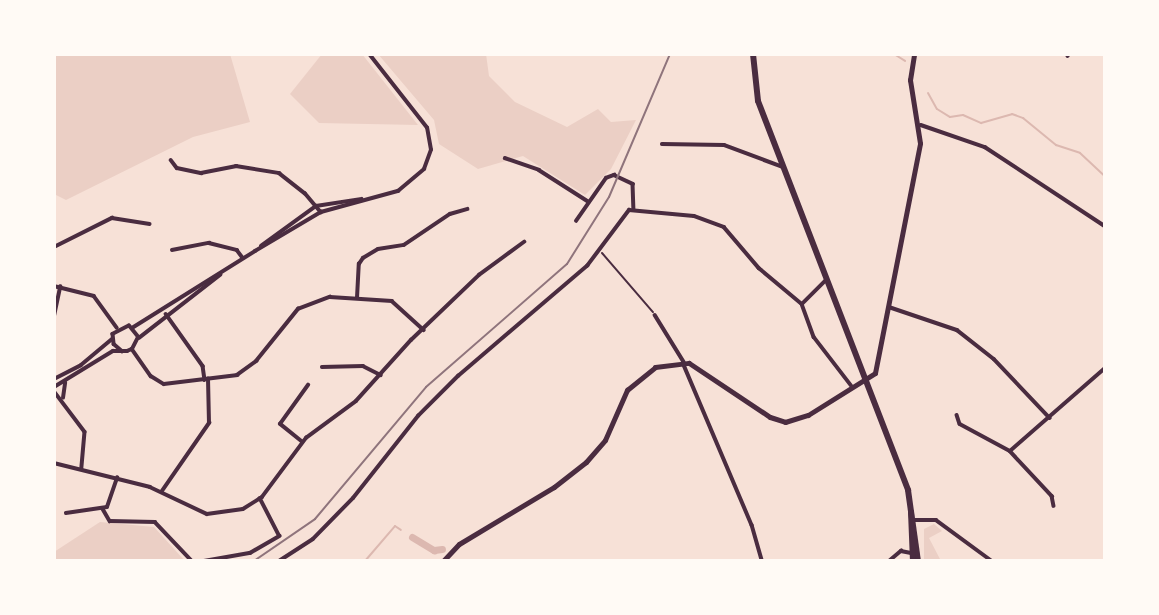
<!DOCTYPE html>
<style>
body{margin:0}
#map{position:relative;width:1159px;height:615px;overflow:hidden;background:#f7e1d7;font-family:Barlow,sans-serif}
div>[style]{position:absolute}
.green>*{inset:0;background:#ebcfc5}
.stream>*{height:2px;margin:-1px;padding:0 1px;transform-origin:1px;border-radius:1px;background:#dcb8b0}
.canal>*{height:7px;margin:-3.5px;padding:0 3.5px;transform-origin:3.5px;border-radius:3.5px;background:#dcb8b0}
.path>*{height:2px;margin:-1px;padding:0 1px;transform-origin:1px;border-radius:1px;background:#4a2c40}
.minor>*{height:3.5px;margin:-1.75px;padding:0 1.75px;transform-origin:1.75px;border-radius:1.75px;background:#4a2c40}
.secondary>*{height:5px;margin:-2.5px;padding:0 2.5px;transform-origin:2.5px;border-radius:2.5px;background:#4a2c40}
.primary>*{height:6px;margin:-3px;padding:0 3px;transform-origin:3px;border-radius:3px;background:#4a2c40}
.rail>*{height:2px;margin:-1px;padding:0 1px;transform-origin:1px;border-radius:1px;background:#8f747c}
span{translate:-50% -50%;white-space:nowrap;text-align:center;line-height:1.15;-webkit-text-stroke:5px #fffaf5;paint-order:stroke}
.frame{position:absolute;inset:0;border:56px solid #fffaf5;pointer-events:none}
</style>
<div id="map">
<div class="green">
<i style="clip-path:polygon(54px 54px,230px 54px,250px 122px,193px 137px,66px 200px,54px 194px)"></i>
<i style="clip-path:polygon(322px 54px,362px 54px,418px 125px,319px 123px,290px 94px)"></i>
<i style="clip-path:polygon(378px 54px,486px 54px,489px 76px,515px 102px,567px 127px,598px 109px,611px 122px,636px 120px,611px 169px,585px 195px,523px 156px,478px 169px,439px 144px,434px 120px)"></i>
<i style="clip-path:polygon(100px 522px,154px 527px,185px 561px,54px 561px,54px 552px)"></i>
<i style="clip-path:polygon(934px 524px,942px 531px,929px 538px,941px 561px,924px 561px,924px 529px)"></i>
</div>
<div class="stream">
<i style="left:894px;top:54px;width:13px;rotate:32deg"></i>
<i style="left:928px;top:93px;width:18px;rotate:61deg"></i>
<i style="left:937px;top:109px;width:15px;rotate:32deg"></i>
<i style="left:950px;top:117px;width:13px;rotate:-9deg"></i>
<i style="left:963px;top:115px;width:20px;rotate:24deg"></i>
<i style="left:981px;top:123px;width:32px;rotate:-16deg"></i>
<i style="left:1012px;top:114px;width:12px;rotate:20deg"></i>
<i style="left:1023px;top:118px;width:43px;rotate:39.3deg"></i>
<i style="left:1056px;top:145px;width:25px;rotate:18deg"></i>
<i style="left:1080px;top:153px;width:34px;rotate:43deg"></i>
<i style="left:365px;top:561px;width:46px;rotate:-49.4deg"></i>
<i style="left:395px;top:526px;width:7px;rotate:34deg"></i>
</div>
<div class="canal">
<i style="left:412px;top:537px;width:26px;rotate:31deg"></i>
<i style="left:434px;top:550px;width:8px;rotate:-7deg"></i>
</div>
<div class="path">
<i style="left:602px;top:253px;width:78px;rotate:49.2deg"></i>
</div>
<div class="minor">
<i style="left:1067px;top:54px;width:2px;rotate:63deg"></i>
<i style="left:921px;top:125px;width:68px;rotate:19deg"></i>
<i style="left:985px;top:147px;width:144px;rotate:33.4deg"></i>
<i style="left:662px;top:144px;width:62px;rotate:0.9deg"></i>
<i style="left:724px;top:145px;width:63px;rotate:20.4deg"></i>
<i style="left:505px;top:158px;width:36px;rotate:19deg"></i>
<i style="left:539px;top:170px;width:59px;rotate:32.6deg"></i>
<i style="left:171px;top:160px;width:10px;rotate:53deg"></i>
<i style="left:177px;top:168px;width:25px;rotate:12deg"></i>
<i style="left:201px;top:173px;width:36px;rotate:-11deg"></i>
<i style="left:236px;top:166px;width:44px;rotate:9.2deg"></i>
<i style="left:279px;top:173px;width:33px;rotate:38deg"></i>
<i style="left:305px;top:193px;width:25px;rotate:50deg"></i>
<i style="left:576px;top:221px;width:52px;rotate:-55.1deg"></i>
<i style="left:606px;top:178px;width:9px;rotate:-21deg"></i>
<i style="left:614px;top:175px;width:21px;rotate:25deg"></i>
<i style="left:633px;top:184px;width:25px;rotate:88deg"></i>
<i style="left:261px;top:246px;width:68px;rotate:-36deg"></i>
<i style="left:316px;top:206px;width:46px;rotate:-8.8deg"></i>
<i style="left:54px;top:247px;width:65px;rotate:-26.6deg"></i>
<i style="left:112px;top:218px;width:38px;rotate:9deg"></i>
<i style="left:172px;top:250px;width:38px;rotate:-11deg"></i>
<i style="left:209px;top:243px;width:29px;rotate:14deg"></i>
<i style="left:237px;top:250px;width:10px;rotate:53deg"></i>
<i style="left:255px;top:251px;width:77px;rotate:-30.6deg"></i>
<i style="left:321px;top:212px;width:80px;rotate:-15.3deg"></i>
<i style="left:398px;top:191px;width:34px;rotate:-40deg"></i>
<i style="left:424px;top:169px;width:20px;rotate:-70deg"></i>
<i style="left:431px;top:150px;width:22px;rotate:-100deg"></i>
<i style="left:427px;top:128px;width:94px;rotate:-128.1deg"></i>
<i style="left:54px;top:286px;width:41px;rotate:14deg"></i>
<i style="left:94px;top:296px;width:39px;rotate:54deg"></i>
<i style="left:357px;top:298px;width:34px;rotate:-87deg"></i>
<i style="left:359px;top:264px;width:7px;rotate:-56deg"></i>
<i style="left:363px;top:258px;width:17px;rotate:-31deg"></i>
<i style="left:378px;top:249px;width:26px;rotate:-9deg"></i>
<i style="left:404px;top:245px;width:55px;rotate:-34deg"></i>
<i style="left:450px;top:214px;width:18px;rotate:-16deg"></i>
<i style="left:802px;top:304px;width:35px;rotate:-45deg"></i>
<i style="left:889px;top:307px;width:72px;rotate:18.7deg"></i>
<i style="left:957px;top:330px;width:47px;rotate:38.1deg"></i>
<i style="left:994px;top:359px;width:81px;rotate:46.5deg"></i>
<i style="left:166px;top:314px;width:64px;rotate:54.6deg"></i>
<i style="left:203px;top:366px;width:14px;rotate:82deg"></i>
<i style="left:655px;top:315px;width:55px;rotate:58.3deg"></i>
<i style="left:54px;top:316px;width:30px;rotate:-78deg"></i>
<i style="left:132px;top:328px;width:145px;rotate:-32deg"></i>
<i style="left:139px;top:338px;width:103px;rotate:-37.9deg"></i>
<i style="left:132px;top:349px;width:33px;rotate:55deg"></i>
<i style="left:151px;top:376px;width:15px;rotate:32deg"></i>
<i style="left:164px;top:384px;width:74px;rotate:-7deg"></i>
<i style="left:237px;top:375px;width:24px;rotate:-36deg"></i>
<i style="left:256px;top:361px;width:67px;rotate:-51.1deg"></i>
<i style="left:298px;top:309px;width:34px;rotate:-21deg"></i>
<i style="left:330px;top:297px;width:62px;rotate:3.7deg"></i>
<i style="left:392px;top:301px;width:43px;rotate:42.2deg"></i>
<i style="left:684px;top:365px;width:174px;rotate:67deg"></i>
<i style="left:752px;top:525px;width:37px;rotate:74deg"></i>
<i style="left:322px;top:367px;width:41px;rotate:-1.4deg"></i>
<i style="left:363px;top:366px;width:20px;rotate:27deg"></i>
<i style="left:54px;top:379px;width:30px;rotate:-27deg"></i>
<i style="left:81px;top:365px;width:40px;rotate:-40deg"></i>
<i style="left:54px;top:387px;width:69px;rotate:-31.4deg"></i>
<i style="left:113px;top:351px;width:14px"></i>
<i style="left:127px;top:351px;width:5px;rotate:-22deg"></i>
<i style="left:132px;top:349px;width:13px;rotate:-63deg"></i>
<i style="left:138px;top:337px;width:14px;rotate:-129deg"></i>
<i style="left:129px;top:326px;width:18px;rotate:153deg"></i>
<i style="left:113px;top:334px;width:10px;rotate:84deg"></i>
<i style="left:114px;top:344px;width:11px;rotate:41deg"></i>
<i style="left:54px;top:391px;width:51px;rotate:52.9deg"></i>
<i style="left:85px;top:432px;width:37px;rotate:95deg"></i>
<i style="left:63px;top:398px;width:15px;rotate:-82deg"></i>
<i style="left:957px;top:415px;width:9px;rotate:72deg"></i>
<i style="left:960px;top:424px;width:57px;rotate:28.4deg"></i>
<i style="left:302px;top:442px;width:28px;rotate:-141deg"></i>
<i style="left:280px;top:424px;width:48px;rotate:-54.3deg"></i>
<i style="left:1010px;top:451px;width:126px;rotate:-41.1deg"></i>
<i style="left:1010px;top:451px;width:62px;rotate:47deg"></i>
<i style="left:1052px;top:496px;width:10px;rotate:79deg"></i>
<i style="left:54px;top:463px;width:99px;rotate:14deg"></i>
<i style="left:150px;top:487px;width:63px;rotate:25.3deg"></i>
<i style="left:207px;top:514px;width:36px;rotate:-8deg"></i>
<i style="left:243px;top:509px;width:22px;rotate:-32deg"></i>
<i style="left:262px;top:497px;width:74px;rotate:-53.3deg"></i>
<i style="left:306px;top:438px;width:62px;rotate:-36.5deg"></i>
<i style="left:356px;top:401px;width:82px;rotate:-48deg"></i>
<i style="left:411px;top:340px;width:94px;rotate:-43.7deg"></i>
<i style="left:479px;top:275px;width:56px;rotate:-36.3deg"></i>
<i style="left:162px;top:491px;width:83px;rotate:-55.3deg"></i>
<i style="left:209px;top:423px;width:44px;rotate:-91.3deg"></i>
<i style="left:103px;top:509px;width:14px;rotate:60deg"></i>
<i style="left:110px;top:521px;width:45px;rotate:1.3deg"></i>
<i style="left:155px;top:522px;width:54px;rotate:46.5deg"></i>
<i style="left:66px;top:513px;width:41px;rotate:-8.3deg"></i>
<i style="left:107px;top:507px;width:31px;rotate:-71deg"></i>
<i style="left:913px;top:520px;width:23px"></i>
<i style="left:936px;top:520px;width:69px;rotate:36.2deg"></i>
<i style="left:204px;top:561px;width:47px;rotate:-9.9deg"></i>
<i style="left:250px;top:553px;width:34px;rotate:-30deg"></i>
<i style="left:279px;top:536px;width:42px;rotate:-117.2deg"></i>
<i style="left:279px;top:561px;width:40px;rotate:-32.9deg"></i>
<i style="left:313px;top:539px;width:57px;rotate:-45.7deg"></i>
<i style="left:353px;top:498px;width:105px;rotate:-51.6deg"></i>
<i style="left:418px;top:416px;width:57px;rotate:-45deg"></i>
<i style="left:458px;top:376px;width:170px;rotate:-40.5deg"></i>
<i style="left:587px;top:266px;width:70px;rotate:-53.1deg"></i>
<i style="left:629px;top:210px;width:65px;rotate:5.3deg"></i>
<i style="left:694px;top:216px;width:32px;rotate:20deg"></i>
<i style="left:724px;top:227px;width:54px;rotate:49.5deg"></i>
<i style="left:759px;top:268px;width:56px;rotate:39.9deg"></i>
<i style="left:802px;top:304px;width:35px;rotate:70deg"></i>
<i style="left:814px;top:337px;width:61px;rotate:52.4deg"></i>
<i style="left:889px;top:561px;width:16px;rotate:-40deg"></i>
<i style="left:901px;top:551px;width:10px;rotate:11deg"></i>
</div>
<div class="secondary">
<i style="left:443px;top:561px;width:23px;rotate:-47deg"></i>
<i style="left:459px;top:544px;width:111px;rotate:-31deg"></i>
<i style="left:554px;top:487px;width:41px;rotate:-38deg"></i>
<i style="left:586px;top:462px;width:29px;rotate:-49deg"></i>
<i style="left:605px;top:440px;width:55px;rotate:-66.3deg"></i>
<i style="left:627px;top:390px;width:36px;rotate:-39deg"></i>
<i style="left:655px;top:367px;width:34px;rotate:-7deg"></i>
<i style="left:689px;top:363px;width:97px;rotate:33.7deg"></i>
<i style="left:770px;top:417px;width:16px;rotate:18deg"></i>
<i style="left:785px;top:422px;width:24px;rotate:-17deg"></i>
<i style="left:808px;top:415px;width:79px;rotate:-32.1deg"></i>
<i style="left:875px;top:373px;width:234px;rotate:-78.9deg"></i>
<i style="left:920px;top:143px;width:64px;rotate:-99deg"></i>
<i style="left:910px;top:80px;width:26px;rotate:-81deg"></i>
</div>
<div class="primary">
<i style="left:753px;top:54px;width:47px;rotate:83.9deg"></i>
<i style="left:758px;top:101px;width:417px;rotate:68.9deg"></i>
<i style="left:908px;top:490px;width:72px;rotate:82deg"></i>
<i style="left:911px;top:512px;width:49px;rotate:87.7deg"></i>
</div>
<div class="rail">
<i style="left:254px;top:561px;width:74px;rotate:-34.5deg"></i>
<i style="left:315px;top:519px;width:172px;rotate:-49.9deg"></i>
<i style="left:426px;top:387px;width:187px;rotate:-41.1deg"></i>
<i style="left:567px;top:264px;width:79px;rotate:-57.9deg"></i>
<i style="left:609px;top:197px;width:155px;rotate:-66.9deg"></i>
</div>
<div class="frame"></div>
</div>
